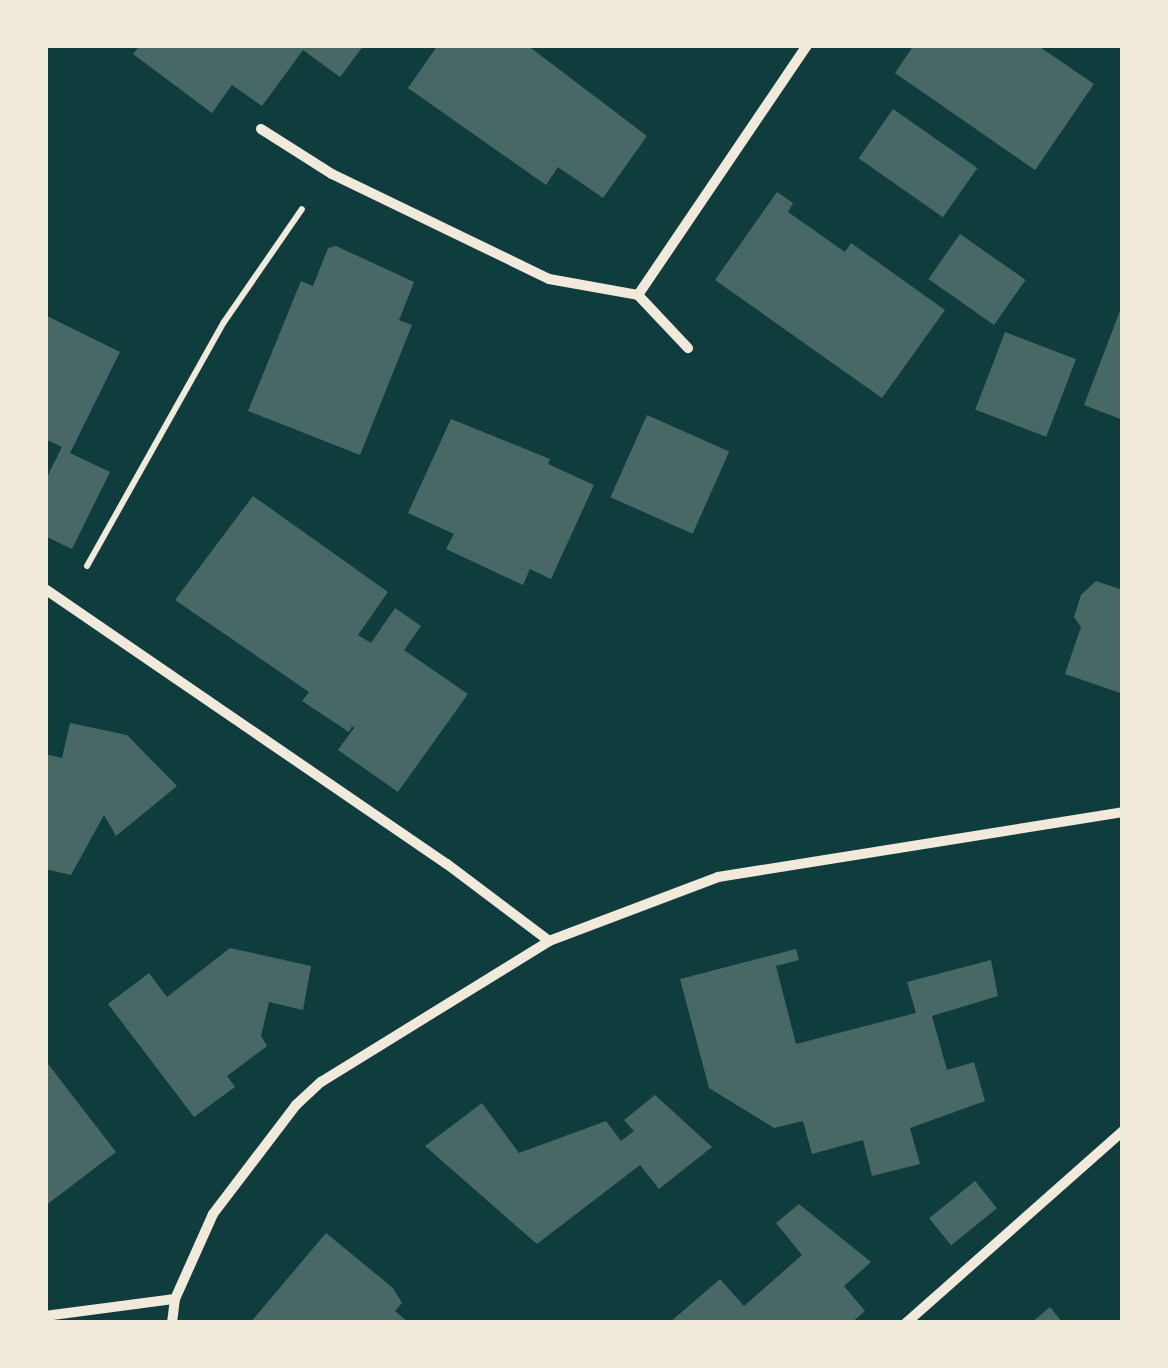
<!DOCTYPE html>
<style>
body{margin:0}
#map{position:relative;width:1168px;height:1368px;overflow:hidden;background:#0f3d3e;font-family:Poppins,sans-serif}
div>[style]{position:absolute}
.building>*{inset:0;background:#486865;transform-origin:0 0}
.path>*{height:6px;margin:-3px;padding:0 3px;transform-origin:3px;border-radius:3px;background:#f1e9da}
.minor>*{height:10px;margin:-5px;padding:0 5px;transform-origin:5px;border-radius:5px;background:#f1e9da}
span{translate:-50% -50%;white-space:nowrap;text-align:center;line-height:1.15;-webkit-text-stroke:10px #f1e9da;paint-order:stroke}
.frame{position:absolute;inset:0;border:48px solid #f1e9da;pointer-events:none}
</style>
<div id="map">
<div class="building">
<i style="clip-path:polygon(140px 45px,364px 45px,340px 77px,303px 50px,262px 106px,232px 85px,212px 113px,133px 54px)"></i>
<i style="clip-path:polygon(438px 45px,527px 45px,647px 136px,603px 198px,558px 167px,546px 185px,408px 88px)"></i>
<i style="clip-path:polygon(914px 45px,1037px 45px,1094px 84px,1035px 170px,895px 73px)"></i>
<i style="left:893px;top:109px;width:103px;height:60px;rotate:35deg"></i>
<i style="clip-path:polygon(777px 192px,793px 203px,788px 212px,845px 252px,851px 243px,945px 310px,882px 398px,715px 280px)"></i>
<i style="left:960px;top:234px;width:80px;height:55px;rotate:35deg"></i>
<i style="clip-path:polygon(336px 246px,414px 282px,399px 320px,412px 325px,360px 455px,248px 411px,301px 281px,313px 286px,328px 248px)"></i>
<i style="clip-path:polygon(1123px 303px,1123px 420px,1084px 405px)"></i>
<i style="clip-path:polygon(45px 315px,120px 352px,70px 453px,110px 472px,72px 549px,45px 536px,45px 481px,62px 447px,45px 439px)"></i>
<i style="left:1005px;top:332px;width:76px;height:83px;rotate:21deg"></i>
<i style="left:647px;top:415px;width:90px;height:90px;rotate:24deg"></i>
<i style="clip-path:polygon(451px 419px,550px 459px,548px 464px,594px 485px,551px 579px,530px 569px,523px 585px,446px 549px,454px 534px,408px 513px)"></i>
<i style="clip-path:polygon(253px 496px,388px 592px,358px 635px,371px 643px,395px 608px,421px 626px,404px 650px,468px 694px,398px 792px,338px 750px,354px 728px,352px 726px,349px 732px,302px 701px,309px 692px,175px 600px)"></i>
<i style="clip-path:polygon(1096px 581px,1123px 590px,1123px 694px,1065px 674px,1081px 627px,1074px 617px,1081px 595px)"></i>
<i style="clip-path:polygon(70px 723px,127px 735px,177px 786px,116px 836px,104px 815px,71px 875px,45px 869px,45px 754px,62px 758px)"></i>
<i style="clip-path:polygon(230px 948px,311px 966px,303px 1010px,269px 1002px,261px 1036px,267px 1046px,227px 1076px,235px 1087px,194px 1117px,108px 1004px,149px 973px,167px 997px)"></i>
<i style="clip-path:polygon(796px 949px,799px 960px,776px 966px,796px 1044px,916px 1013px,907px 982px,991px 960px,998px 996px,932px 1016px,947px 1070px,974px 1062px,985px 1101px,910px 1128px,920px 1164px,872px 1176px,863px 1140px,812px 1154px,803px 1121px,774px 1128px,709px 1088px,680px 979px)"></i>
<i style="clip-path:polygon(45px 1060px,116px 1152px,45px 1206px)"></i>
<i style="clip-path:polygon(655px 1095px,712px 1147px,659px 1189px,640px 1165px,537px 1244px,425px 1146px,482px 1103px,519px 1153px,606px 1121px,621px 1141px,634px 1131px,624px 1120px)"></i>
<i style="left:975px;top:1181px;width:35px;height:59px;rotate:51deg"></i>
<i style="clip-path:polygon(799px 1204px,871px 1262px,844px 1286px,865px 1311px,851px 1323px,669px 1323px,720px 1279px,744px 1306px,802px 1255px,776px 1223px)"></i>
<i style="clip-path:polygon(326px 1233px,393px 1288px,402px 1303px,395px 1311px,409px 1323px,250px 1323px)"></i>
<i style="clip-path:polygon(1050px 1307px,1063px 1323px,1031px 1323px)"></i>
</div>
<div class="path">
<i style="left:87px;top:566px;width:280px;rotate:-60.7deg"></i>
<i style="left:224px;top:322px;width:137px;rotate:-55.4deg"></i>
</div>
<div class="minor">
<i style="left:261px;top:129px;width:84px;rotate:32.4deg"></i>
<i style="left:332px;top:174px;width:241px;rotate:25.8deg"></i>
<i style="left:549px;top:279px;width:90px;rotate:10.2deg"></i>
<i style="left:638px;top:295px;width:73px;rotate:46.7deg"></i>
<i style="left:638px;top:295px;width:302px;rotate:-55.9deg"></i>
<i style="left:45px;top:589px;width:487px;rotate:34.4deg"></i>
<i style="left:447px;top:864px;width:128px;rotate:37deg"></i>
<i style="left:45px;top:1316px;width:131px;rotate:-7.5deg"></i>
<i style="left:172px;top:1323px;width:24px;rotate:-83deg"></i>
<i style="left:175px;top:1299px;width:93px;rotate:-65.9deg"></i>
<i style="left:213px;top:1214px;width:137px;rotate:-52.7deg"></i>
<i style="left:296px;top:1105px;width:34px;rotate:-43deg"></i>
<i style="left:321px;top:1082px;width:268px;rotate:-31.7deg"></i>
<i style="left:549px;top:941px;width:181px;rotate:-20.7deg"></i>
<i style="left:718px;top:877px;width:410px;rotate:-9.1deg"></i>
<i style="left:906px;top:1323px;width:290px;rotate:-41.5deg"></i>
</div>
<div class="frame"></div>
</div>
